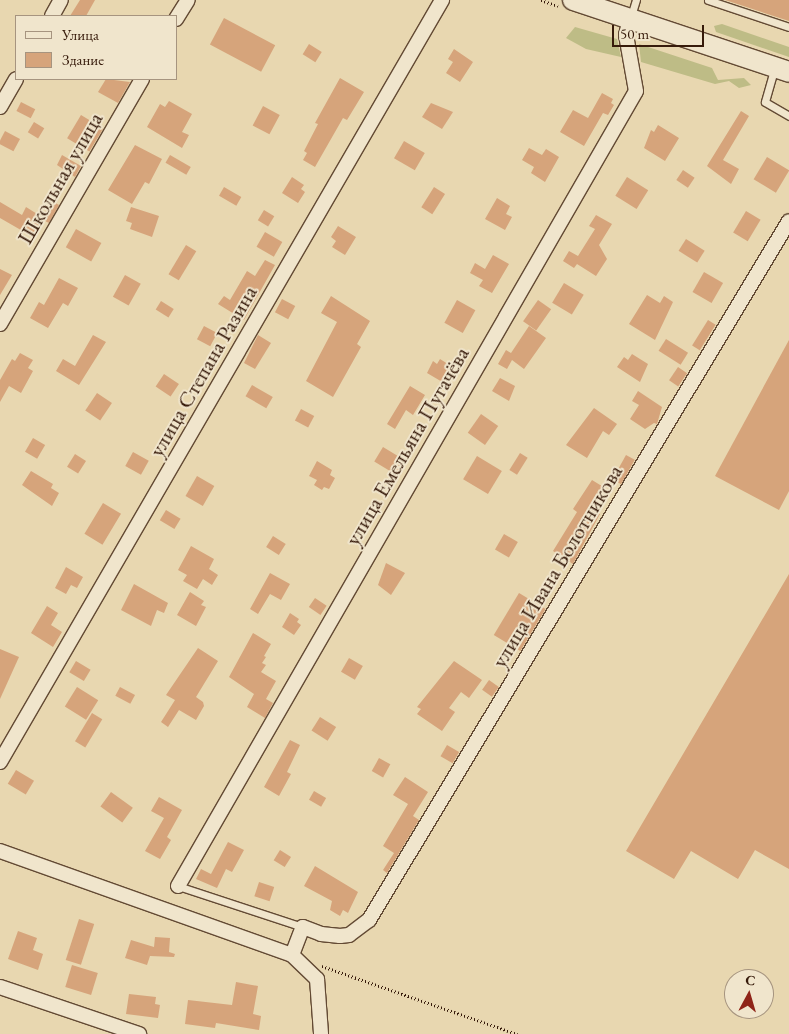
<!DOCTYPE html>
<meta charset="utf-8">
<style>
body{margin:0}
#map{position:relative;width:789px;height:1034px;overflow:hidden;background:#e8d7b0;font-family:"EB Garamond",serif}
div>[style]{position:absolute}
.green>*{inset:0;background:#bebc86}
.building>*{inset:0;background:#d6a47b;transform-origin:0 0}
.path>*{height:2.5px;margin-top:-1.25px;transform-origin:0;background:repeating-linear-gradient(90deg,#371b0b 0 1px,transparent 0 3.5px)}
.roads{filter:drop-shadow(1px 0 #634a34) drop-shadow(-1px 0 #634a34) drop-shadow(0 1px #634a34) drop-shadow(0 -1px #634a34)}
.lane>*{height:7px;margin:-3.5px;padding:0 3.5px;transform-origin:3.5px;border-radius:3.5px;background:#f0e5cc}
.street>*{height:14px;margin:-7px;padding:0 7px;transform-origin:7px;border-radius:7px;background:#f0e5cc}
.secondary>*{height:20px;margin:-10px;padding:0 10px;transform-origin:10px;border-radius:10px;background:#f0e5cc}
span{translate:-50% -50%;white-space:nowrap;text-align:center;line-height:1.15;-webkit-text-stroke:4px #f0e5cc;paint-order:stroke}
.street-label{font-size:22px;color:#371b0b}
.legend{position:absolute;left:15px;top:15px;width:162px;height:65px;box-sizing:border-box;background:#f0e5cc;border:1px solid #a6947f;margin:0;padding:6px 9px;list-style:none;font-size:15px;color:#371b0b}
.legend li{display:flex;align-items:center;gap:10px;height:25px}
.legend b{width:25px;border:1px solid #a6947f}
.north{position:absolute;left:724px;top:969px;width:50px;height:50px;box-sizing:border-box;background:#f0e5cc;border:1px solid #a6947f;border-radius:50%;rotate:6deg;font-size:14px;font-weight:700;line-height:20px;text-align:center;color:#371b0b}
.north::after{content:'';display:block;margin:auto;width:18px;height:22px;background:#8f2418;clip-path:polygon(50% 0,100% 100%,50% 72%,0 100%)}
.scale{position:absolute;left:612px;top:25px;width:92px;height:22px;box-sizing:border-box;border:2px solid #371b0b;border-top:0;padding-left:6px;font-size:15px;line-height:18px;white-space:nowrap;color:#371b0b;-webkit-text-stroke:4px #f0e5cc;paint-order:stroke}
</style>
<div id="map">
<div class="green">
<i style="clip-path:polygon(722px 24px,789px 47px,789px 57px,716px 32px,714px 26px)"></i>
<i style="clip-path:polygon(575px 27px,617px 39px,621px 57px,586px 49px,566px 38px)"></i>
<i style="clip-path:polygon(639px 44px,712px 68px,718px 80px,744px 78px,751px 85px,739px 88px,729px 81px,715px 84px,641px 62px)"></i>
</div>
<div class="building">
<i style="clip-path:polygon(80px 0,95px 0,86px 16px,70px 16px)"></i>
<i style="clip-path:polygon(725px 0,789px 0,789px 21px)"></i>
<i style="left:224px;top:18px;width:58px;height:30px;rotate:28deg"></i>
<i style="left:309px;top:44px;width:15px;height:12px;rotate:32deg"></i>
<i style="clip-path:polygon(454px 49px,473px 62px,460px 82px,446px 73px,453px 62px,448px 59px)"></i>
<i style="clip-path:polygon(340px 78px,364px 92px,347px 120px,343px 118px,315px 167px,303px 160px,307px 153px,304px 151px,318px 124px,315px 123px)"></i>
<i style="clip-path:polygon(106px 79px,130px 82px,118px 103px,98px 92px)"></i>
<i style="clip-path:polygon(602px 93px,613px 99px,611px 103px,614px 105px,608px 115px,603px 113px,584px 146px,560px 132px,573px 110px,588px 118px)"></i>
<i style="clip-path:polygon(169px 101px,192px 114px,182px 132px,189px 135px,182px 148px,147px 127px,160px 104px,165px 107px)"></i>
<i style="left:21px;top:102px;width:16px;height:10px;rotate:27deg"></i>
<i style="clip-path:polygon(431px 103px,453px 112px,442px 129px,422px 117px)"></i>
<i style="left:263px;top:106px;width:19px;height:22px;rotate:28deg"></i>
<i style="clip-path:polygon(741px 111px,749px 116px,723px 160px,739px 169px,731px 184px,707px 166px)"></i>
<i style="left:81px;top:115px;width:26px;height:27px;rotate:31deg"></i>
<i style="left:34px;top:122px;width:12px;height:12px;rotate:31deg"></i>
<i style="clip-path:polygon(658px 125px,679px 138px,665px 161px,644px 148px,651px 130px,654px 132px)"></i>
<i style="left:5px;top:131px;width:17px;height:14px;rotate:28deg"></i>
<i style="left:404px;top:141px;width:24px;height:20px;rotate:30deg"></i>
<i style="clip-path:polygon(135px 145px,162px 159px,149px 184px,145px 182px,132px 204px,108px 190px)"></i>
<i style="clip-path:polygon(529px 148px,542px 155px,546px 149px,559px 157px,545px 182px,531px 173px,534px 167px,522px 160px)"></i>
<i style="clip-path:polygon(62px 155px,81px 166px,75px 177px,57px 165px)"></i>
<i style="left:170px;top:155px;width:24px;height:9px;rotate:30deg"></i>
<i style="left:767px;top:157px;width:26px;height:26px;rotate:31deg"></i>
<i style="left:683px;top:170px;width:14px;height:12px;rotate:34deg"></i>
<i style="clip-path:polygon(292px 177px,304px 185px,301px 189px,305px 192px,298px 203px,282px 193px)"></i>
<i style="left:627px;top:177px;width:25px;height:22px;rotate:32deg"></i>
<i style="left:224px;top:187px;width:20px;height:10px;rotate:30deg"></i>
<i style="left:434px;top:187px;width:13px;height:24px;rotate:32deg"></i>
<i style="clip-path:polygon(497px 198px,510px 206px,506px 214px,512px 217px,505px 230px,485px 219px)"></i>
<i style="clip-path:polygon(52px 201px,59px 205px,49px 223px,43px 220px,33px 237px,0 218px,0 202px,22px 215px,26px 207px,42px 217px)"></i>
<i style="clip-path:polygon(131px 207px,159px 216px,152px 237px,130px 229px,132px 223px,126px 221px)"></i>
<i style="left:264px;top:210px;width:12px;height:12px;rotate:31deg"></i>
<i style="left:746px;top:211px;width:17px;height:25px;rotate:31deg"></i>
<i style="clip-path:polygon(596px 215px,612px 224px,599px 245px,607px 259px,596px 276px,577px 264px,574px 268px,563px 261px,569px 251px,578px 256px,595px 229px,589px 226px)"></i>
<i style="clip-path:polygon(338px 226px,356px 237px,345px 255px,332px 247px,336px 241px,331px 237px)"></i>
<i style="left:76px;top:229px;width:29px;height:21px;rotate:29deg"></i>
<i style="left:265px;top:232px;width:20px;height:17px;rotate:30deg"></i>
<i style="left:686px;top:239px;width:22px;height:14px;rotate:32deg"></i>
<i style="left:186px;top:245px;width:12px;height:34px;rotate:31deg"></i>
<i style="clip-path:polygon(493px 255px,509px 264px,492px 293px,479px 286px,483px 280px,470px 273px,475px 263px,485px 269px)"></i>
<i style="clip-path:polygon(265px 260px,275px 265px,244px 320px,218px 304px,224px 296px,230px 300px,247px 271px,255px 276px)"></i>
<i style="clip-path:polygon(0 269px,12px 275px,0 295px)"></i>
<i style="left:704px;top:272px;width:22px;height:23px;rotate:30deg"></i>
<i style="left:125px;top:275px;width:18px;height:25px;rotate:29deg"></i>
<i style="clip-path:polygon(59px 278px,78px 288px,68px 306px,63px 303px,48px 328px,30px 318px,39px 302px,44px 305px)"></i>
<i style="left:564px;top:283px;width:23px;height:23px;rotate:31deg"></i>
<i style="clip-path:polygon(647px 295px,660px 303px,664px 296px,673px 302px,655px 340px,629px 324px)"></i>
<i style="clip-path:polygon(331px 296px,370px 321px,357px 344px,361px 347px,333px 397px,306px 381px,337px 322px,321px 313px)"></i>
<i style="left:282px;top:299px;width:15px;height:15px;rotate:28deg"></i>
<i style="left:457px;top:300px;width:21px;height:26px;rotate:29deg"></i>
<i style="left:538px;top:300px;width:16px;height:26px;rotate:35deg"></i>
<i style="left:161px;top:301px;width:15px;height:10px;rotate:32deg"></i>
<i style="left:708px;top:320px;width:9px;height:30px;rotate:32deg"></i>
<i style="left:204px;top:326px;width:15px;height:15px;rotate:28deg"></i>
<i style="clip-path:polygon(529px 326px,546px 338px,524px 369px,512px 360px,507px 369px,498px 364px,506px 350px,511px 353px)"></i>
<i style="clip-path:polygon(93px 335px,106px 342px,79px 385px,56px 371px,63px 359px,75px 366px)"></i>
<i style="clip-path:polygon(258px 335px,271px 343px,255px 369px,244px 363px)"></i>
<i style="left:666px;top:339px;width:26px;height:14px;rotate:32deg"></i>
<i style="clip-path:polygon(789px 340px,789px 491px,779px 510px,715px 476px)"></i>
<i style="clip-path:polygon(20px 353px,33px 360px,28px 368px,33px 371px,21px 393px,9px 386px,0 402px,0 380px,12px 359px,15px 361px)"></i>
<i style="clip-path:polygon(632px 354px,648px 364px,640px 382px,617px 367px,624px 357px,628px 360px)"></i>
<i style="clip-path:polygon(440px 359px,451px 366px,444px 383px,427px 373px,433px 361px,437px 364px)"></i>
<i style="left:678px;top:367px;width:11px;height:16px;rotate:34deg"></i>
<i style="left:164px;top:374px;width:18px;height:15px;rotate:34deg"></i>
<i style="clip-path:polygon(500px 378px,515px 386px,509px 401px,492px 391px)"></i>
<i style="left:252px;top:385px;width:24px;height:13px;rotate:30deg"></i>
<i style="clip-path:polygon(410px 386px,425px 395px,413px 415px,406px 410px,395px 429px,387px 424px)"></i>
<i style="clip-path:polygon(638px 391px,662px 407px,657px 424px,654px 423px,645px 429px,630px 419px,639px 405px,632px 401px)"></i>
<i style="left:97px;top:393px;width:18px;height:21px;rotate:34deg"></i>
<i style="clip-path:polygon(594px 408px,617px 424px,609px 435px,603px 431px,587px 458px,566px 445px)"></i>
<i style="left:301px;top:409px;width:15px;height:13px;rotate:28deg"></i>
<i style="left:481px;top:414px;width:21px;height:23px;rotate:35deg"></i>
<i style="left:33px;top:438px;width:14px;height:16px;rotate:30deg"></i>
<i style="left:383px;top:447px;width:26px;height:17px;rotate:31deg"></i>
<i style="left:133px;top:452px;width:18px;height:16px;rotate:29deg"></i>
<i style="left:520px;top:453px;width:9px;height:20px;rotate:32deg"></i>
<i style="left:75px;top:454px;width:13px;height:15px;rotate:32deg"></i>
<i style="left:626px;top:455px;width:10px;height:28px;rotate:29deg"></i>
<i style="left:477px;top:456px;width:29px;height:27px;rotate:31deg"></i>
<i style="clip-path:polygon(317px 461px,332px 470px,330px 475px,335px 478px,329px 489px,324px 487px,322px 490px,314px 485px,317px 480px,309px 476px)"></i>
<i style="clip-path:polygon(31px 471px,53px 484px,51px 488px,59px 493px,52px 506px,22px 485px)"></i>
<i style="left:197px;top:476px;width:20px;height:23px;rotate:30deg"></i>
<i style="clip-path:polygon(592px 480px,605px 488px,597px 501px,601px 503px,596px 512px,600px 514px,573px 564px,553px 551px,577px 512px,573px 509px)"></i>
<i style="left:103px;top:503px;width:21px;height:36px;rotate:31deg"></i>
<i style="left:166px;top:510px;width:17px;height:12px;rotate:31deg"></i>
<i style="left:504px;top:534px;width:16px;height:18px;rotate:30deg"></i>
<i style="left:273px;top:536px;width:15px;height:13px;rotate:32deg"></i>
<i style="clip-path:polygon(191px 546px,214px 559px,209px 569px,218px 575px,212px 585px,203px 579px,197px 589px,183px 581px,187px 575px,178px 570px)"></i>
<i style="clip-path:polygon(386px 563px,405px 573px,391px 595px,378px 585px)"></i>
<i style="clip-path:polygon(66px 567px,83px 577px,77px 588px,71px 585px,66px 594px,55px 588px)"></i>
<i style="clip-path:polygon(270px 573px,290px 584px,281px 600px,270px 594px,258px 614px,250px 609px)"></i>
<i style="clip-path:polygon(789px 574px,789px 869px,755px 850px,738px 879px,691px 851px,674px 879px,626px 851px)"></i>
<i style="clip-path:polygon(134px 584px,168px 603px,164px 613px,157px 610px,151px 626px,121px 610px)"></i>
<i style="clip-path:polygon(190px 592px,204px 601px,201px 605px,206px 607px,196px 626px,177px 615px)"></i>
<i style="left:519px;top:593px;width:31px;height:49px;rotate:31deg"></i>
<i style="left:315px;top:598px;width:14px;height:11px;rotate:34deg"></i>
<i style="clip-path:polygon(47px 606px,58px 613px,51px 625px,62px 632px,53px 647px,31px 633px)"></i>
<i style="clip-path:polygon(290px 613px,299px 619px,297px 622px,301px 625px,294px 635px,282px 627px)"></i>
<i style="clip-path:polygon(253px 633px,271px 644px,264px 656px,266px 657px,262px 663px,266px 665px,261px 672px,276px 681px,266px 699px,273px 703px,265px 718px,247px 707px,254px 694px,229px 677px)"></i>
<i style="clip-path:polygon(198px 648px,218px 661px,196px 697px,203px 702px,204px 706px,196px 720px,179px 710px,168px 727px,161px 722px,175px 700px,166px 695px)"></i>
<i style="clip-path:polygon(0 649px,19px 657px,0 699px)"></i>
<i style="left:349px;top:658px;width:16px;height:16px;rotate:30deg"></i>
<i style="left:76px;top:661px;width:17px;height:13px;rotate:31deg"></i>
<i style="clip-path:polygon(454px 661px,482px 680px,469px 698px,461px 692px,449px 708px,455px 712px,442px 731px,417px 714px,421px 709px,417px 707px)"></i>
<i style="left:489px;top:680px;width:12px;height:12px;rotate:35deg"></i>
<i style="left:77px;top:687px;width:25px;height:23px;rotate:32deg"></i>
<i style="left:120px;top:687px;width:17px;height:10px;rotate:28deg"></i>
<i style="left:92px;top:713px;width:12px;height:33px;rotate:31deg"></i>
<i style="left:320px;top:717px;width:19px;height:16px;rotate:32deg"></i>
<i style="clip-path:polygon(290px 740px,300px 745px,287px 772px,291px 774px,279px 796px,264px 787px)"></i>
<i style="left:447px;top:745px;width:14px;height:13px;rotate:30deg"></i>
<i style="left:379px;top:758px;width:13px;height:15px;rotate:29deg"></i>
<i style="left:16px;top:770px;width:21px;height:16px;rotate:31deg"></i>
<i style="clip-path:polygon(405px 777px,428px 792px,413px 816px,419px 820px,387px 873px,383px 870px,394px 853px,383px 846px,408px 804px,393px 795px)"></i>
<i style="left:314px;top:791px;width:14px;height:10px;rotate:30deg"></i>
<i style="left:111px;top:792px;width:27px;height:18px;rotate:36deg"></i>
<i style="clip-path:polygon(159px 797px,182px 810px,167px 837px,171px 840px,160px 859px,145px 851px,164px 818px,151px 811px)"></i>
<i style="clip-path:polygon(228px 842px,244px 850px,232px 872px,226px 869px,217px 888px,196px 879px,201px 869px,211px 874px)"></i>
<i style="left:280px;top:850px;width:13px;height:12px;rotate:32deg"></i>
<i style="clip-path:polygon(315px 866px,358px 892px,348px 913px,343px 910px,340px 916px,330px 910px,332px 901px,304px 886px)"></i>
<i style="left:259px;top:882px;width:16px;height:15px;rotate:18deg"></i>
<i style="left:79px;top:919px;width:16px;height:43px;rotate:18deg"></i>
<i style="clip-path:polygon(18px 931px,37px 938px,33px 950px,43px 954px,38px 970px,8px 959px)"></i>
<i style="clip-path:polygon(155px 937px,170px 938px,169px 952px,175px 954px,174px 957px,150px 956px,147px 965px,125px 958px,131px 940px,154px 947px)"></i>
<i style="left:72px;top:965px;width:27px;height:23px;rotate:17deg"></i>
<i style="clip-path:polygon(236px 982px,258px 986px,253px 1014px,261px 1016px,259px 1030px,216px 1023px,215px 1028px,185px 1024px,188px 1000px,232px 1005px)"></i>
<i style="clip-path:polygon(129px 994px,156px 997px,155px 1004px,160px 1005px,158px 1018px,126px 1014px)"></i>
</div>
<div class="path">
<i style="left:541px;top:0;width:18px;rotate:19deg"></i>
<i style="left:322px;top:966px;width:207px;rotate:19.2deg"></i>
</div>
<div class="roads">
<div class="lane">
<i style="left:708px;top:0;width:85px;rotate:18.4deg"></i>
<i style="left:631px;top:16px;width:17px;rotate:-73deg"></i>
<i style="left:774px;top:70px;width:33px;rotate:106deg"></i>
<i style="left:765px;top:102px;width:28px;rotate:30deg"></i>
<i style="left:178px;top:886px;width:132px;rotate:18.2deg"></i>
</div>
<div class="street">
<i style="left:52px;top:16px;width:18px;rotate:-61deg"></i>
<i style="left:176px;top:19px;width:22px;rotate:-58deg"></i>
<i style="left:0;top:107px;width:32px;rotate:-60deg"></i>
<i style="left:0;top:324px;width:283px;rotate:-59.9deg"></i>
<i style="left:0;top:762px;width:881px;rotate:-59.88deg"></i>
<i style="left:0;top:851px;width:310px;rotate:19.6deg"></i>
<i style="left:292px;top:955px;width:35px;rotate:44deg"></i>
<i style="left:317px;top:979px;width:55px;rotate:85.8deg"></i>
<i style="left:178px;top:886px;width:917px;rotate:-60.05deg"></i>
<i style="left:636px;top:91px;width:57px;rotate:-100.1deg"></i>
<i style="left:626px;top:35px;width:16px;rotate:-76deg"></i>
<i style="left:292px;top:955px;width:30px;rotate:-69deg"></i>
<i style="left:303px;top:927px;width:19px;rotate:21deg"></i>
<i style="left:321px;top:934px;width:19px;rotate:6deg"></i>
<i style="left:340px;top:936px;width:9px;rotate:-6deg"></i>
<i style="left:349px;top:935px;width:25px;rotate:-37deg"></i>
<i style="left:369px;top:920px;width:815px;rotate:-59deg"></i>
<i style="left:0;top:987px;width:147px;rotate:18.7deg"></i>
</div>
<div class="secondary">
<i style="left:573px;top:0;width:228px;rotate:18.4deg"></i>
</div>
</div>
<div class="street-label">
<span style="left:60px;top:178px;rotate:-60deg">Школьная улица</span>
<span style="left:203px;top:371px;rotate:-60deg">улица Степана Разина</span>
<span style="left:407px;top:446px;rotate:-60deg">улица Емельяна Пугачёва</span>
<span style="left:557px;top:566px;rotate:-59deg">улица Ивана Болотникова</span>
</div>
<ul class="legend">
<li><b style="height:6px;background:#f0e5cc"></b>Улица</li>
<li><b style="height:14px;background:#d6a47b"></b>Здание</li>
</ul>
<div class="north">С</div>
<div class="scale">50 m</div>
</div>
